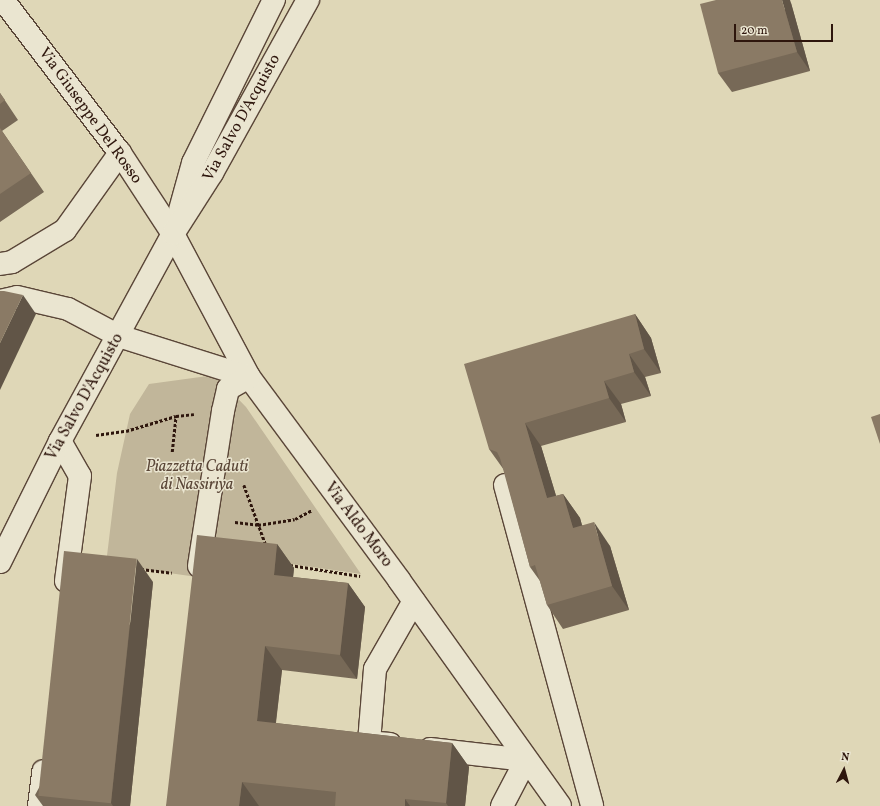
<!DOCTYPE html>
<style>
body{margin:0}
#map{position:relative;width:880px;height:806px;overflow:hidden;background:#dfd7b7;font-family:Vollkorn,serif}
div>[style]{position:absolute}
.green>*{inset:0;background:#c1b69a}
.path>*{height:2.5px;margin-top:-1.25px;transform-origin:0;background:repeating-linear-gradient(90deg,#2e160d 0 3px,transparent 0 5px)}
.roads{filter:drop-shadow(1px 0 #5a4638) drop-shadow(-1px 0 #5a4638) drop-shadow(0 1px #5a4638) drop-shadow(0 -1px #5a4638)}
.minor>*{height:22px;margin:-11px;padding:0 11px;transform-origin:11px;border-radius:11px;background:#eae5d0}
.wall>*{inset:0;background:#776957}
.shaded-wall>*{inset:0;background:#615547}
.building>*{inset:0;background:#8a7a65;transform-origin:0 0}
span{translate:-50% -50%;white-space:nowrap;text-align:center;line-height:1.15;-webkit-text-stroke:3px #eae5d0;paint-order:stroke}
.street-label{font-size:16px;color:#2e160d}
.park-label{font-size:16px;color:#5a4637;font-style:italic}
.north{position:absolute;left:824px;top:750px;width:40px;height:40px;-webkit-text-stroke:3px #eae5d0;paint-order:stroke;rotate:6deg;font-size:11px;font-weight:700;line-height:16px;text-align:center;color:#2e160d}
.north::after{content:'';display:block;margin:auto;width:14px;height:18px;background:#2e160d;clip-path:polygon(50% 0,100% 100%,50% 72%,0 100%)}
.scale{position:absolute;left:734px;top:24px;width:99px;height:18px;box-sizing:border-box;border:2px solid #2e160d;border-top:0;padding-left:5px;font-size:12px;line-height:14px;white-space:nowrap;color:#2e160d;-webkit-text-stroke:3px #eae5d0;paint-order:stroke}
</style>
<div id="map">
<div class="green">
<i style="clip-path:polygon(215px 375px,246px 407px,361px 574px,271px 561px,211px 579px,106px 564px,117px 473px,130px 414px,149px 384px)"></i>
</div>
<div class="path">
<i style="left:96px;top:435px;width:30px;rotate:-8deg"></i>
<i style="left:126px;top:431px;width:52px;rotate:-16.7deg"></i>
<i style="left:176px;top:416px;width:18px;rotate:-6deg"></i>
<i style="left:172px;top:452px;width:36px;rotate:-84deg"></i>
<i style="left:244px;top:485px;width:64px;rotate:69.9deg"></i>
<i style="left:235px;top:522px;width:23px;rotate:7deg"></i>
<i style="left:258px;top:525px;width:37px;rotate:-9deg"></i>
<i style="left:295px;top:519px;width:19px;rotate:-28deg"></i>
<i style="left:290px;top:565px;width:71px;rotate:8.9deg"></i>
<i style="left:141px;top:569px;width:31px;rotate:7deg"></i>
</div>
<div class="roads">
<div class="minor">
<i style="left:3px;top:0;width:193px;rotate:52.6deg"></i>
<i style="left:120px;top:153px;width:97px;rotate:56.8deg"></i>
<i style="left:173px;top:234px;width:162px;rotate:62deg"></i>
<i style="left:249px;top:377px;width:252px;rotate:53.5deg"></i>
<i style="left:399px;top:580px;width:277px;rotate:54.5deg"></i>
<i style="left:180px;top:210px;width:49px;rotate:-74.5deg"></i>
<i style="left:193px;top:163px;width:182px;rotate:-63.6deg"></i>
<i style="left:0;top:264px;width:12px;rotate:-9deg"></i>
<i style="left:12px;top:262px;width:62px;rotate:-31.1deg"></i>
<i style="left:65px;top:230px;width:95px;rotate:-54.5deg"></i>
<i style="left:0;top:301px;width:17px;rotate:-13deg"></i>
<i style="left:17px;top:297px;width:52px;rotate:13.2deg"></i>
<i style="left:68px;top:309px;width:58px;rotate:27.9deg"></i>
<i style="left:119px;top:336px;width:136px;rotate:17.5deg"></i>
<i style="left:60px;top:441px;width:40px;rotate:60.3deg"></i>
<i style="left:80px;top:476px;width:106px;rotate:97.6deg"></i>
<i style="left:505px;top:485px;width:333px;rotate:74.8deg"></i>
<i style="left:0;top:562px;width:135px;rotate:-63.6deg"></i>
<i style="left:60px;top:441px;width:236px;rotate:-61.4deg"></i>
<i style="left:173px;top:234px;width:72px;rotate:-57.4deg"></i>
<i style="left:212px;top:173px;width:198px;rotate:-61deg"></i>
<i style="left:199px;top:566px;width:157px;rotate:-81.2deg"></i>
<i style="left:223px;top:411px;width:23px;rotate:-77deg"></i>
<i style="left:228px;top:389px;width:24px;rotate:-30deg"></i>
<i style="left:390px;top:744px;width:21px;rotate:-175deg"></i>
<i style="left:369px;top:742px;width:73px;rotate:-85.3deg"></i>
<i style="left:375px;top:669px;width:78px;rotate:-60.2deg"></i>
<i style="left:430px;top:749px;width:97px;rotate:6.5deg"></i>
<i style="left:526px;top:760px;width:52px;rotate:117.6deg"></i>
<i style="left:39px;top:806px;width:35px;rotate:-83deg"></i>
</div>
</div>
<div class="wall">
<i style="clip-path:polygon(791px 3px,810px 71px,732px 92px,718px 73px)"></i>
<i style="clip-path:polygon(0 93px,18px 120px,2px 131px,44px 192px,0 222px)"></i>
<i style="clip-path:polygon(635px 314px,651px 338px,661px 373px,645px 377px,651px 396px,621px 404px,626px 422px,541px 446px,556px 496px,563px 494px,580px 518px,582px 525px,610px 546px,629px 610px,563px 629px,547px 605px,540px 581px,530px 567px,504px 470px,489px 449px)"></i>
<i style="clip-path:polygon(277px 544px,294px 568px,293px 577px,348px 583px,365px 607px,357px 679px,282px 670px,276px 723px,452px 743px,469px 767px,465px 806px,166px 806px)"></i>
<i style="clip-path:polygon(153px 582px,130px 806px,43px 806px,35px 795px)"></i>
</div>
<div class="shaded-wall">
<i style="clip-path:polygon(782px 0,790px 0,791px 3px,810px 71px,797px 52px)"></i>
<i style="clip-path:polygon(23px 295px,36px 314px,0 390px,0 343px)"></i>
<i style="clip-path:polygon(635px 314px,651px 338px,661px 373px,644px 349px)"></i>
<i style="clip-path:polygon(629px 354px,645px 377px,651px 396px,634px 372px)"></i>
<i style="clip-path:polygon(604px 381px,621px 404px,626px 422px,609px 398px)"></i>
<i style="clip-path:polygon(525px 423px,541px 446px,564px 522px,547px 498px)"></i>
<i style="clip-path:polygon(563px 494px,580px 518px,589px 552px,573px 528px)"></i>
<i style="clip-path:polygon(594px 522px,610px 546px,629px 610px,612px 586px)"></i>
<i style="clip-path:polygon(277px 544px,294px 568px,291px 598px,274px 575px)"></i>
<i style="clip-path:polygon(137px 559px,153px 582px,130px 806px,113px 806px,111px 803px)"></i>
<i style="clip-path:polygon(348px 583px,365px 607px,357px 679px,340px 655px)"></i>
<i style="clip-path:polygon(265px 646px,282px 670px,273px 745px,257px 721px)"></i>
<i style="clip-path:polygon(452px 743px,469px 767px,465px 806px,448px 806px,446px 803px)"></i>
<i style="clip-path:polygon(242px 782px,259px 806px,239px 806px)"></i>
<i style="clip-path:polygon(405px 799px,410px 806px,405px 806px)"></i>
</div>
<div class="building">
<i style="clip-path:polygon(716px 0,782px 0,797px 52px,718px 73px,700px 4px)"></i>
<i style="clip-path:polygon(0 93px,5px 100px,0 104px)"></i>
<i style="clip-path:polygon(0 128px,31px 173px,0 194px)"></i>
<i style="clip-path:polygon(0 291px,4px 291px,23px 295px,0 343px)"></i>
<i style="clip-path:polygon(635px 314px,644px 349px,629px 354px,634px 372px,604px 381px,609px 398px,525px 423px,547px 498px,563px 494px,573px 528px,594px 522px,612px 586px,547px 605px,535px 565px,530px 567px,500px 458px,497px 452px,489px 449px,464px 364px)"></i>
<i style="clip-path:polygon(880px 414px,880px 444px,871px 417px)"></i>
<i style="clip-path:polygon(197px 535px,277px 544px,274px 575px,348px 583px,340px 655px,265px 646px,257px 721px,452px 743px,446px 803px,405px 799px,405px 806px,335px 806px,336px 792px,242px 782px,239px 806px,166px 806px)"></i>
<i style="left:64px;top:551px;width:73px;height:246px;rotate:6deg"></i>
</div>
<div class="street-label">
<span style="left:90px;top:116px;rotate:54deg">Via Giuseppe Del Rosso</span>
<span style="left:242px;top:118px;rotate:-61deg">Via Salvo D'Acquisto</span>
<span style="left:85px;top:397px;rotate:-61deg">Via Salvo D'Acquisto</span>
<span style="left:358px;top:525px;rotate:53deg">Via Aldo Moro</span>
</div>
<div class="park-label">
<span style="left:197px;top:476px">Piazzetta Caduti<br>di Nassiriya</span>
</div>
<div class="north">N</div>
<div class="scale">20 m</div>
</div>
